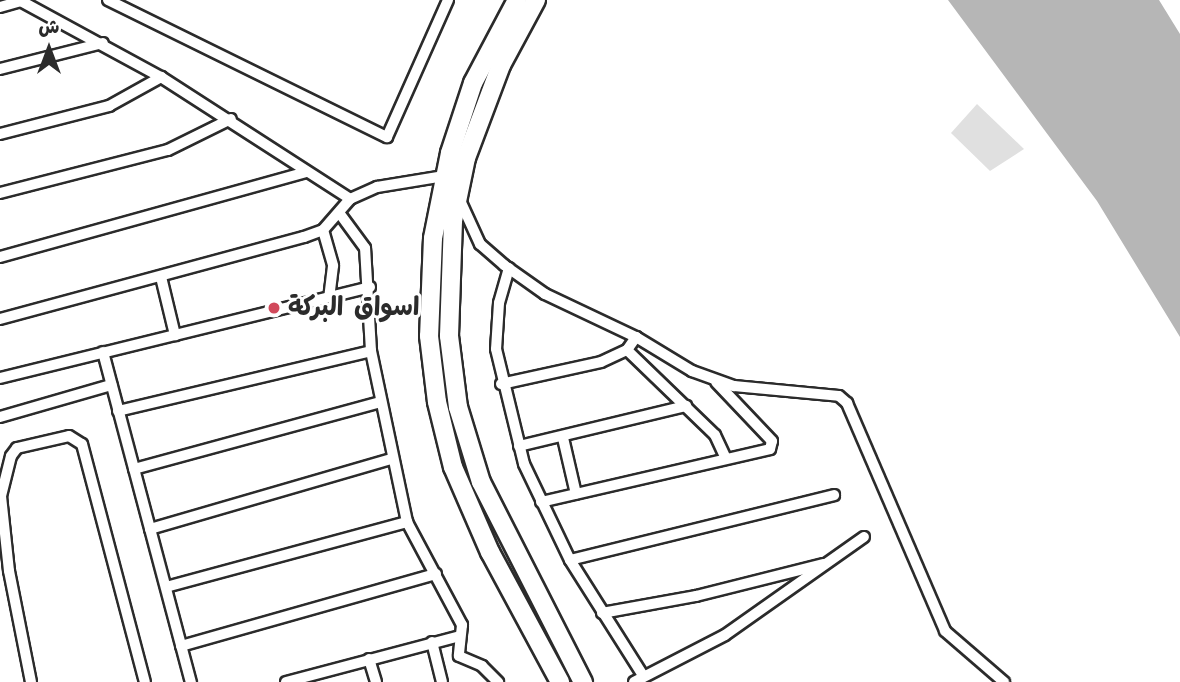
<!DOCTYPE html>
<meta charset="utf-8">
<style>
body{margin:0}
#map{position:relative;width:1180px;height:682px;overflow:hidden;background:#fff;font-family:"Architects Daughter","Playpen Sans Arabic",sans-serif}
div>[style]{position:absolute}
.green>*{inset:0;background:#e0e0e0}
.water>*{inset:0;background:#b6b6b6}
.roads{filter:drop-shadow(2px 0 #2b2b2b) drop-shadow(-2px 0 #2b2b2b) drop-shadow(0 2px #2b2b2b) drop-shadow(0 -2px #2b2b2b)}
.street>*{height:10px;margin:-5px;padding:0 5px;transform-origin:5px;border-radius:5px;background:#fff}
.highway>*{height:18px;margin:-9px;padding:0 9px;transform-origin:9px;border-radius:9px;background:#fff}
.dots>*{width:19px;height:19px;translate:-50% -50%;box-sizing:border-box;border:4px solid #fff;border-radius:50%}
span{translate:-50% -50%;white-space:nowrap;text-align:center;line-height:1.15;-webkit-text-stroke:6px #fff;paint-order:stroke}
.poi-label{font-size:26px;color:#2b2b2b;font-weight:700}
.left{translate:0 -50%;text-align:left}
.north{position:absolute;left:14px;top:14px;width:70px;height:70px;-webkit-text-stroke:5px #fff;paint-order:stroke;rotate:0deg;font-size:19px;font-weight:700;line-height:28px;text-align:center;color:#2b2b2b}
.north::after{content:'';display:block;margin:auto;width:24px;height:32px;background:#2b2b2b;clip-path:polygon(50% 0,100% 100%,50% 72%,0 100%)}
</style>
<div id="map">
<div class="green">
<i style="clip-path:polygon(977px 104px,1024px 149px,990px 171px,951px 133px)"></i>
</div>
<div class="water">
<i style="clip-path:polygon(948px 0,1159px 0,1180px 34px,1180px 337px,1097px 201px)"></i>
</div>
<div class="roads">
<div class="street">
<i style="left:19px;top:0;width:162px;rotate:28.5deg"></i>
<i style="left:161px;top:77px;width:225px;rotate:32.8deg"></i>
<i style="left:108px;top:0;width:311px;rotate:26.2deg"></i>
<i style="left:387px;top:137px;width:150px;rotate:-66deg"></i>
<i style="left:0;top:7px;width:22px;rotate:-16deg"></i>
<i style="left:0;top:69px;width:106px;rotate:-14.2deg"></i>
<i style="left:0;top:134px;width:113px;rotate:-14.4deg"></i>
<i style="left:109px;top:106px;width:60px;rotate:-29.1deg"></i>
<i style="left:0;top:193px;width:173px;rotate:-14.4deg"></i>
<i style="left:168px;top:150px;width:70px;rotate:-26.2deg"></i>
<i style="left:459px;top:198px;width:51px;rotate:65.5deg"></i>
<i style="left:480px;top:244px;width:32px;rotate:41deg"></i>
<i style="left:504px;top:265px;width:50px;rotate:35.3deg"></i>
<i style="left:545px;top:294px;width:101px;rotate:25.3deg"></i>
<i style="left:636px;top:337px;width:66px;rotate:31.3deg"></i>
<i style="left:692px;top:371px;width:45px;rotate:19.7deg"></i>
<i style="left:734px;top:386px;width:105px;rotate:5.4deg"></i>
<i style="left:839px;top:396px;width:11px;rotate:41deg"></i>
<i style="left:847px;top:403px;width:248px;rotate:66.7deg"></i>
<i style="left:945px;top:631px;width:78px;rotate:40.8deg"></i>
<i style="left:323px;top:230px;width:37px;rotate:74deg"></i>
<i style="left:333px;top:266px;width:31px;rotate:97deg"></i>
<i style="left:0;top:257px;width:318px;rotate:-15.5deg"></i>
<i style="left:509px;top:268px;width:36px;rotate:106deg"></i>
<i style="left:499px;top:303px;width:46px;rotate:93.7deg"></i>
<i style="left:496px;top:349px;width:118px;rotate:76.3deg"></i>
<i style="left:524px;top:464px;width:106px;rotate:64.4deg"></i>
<i style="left:570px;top:560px;width:138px;rotate:57.7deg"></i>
<i style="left:161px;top:277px;width:60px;rotate:76.4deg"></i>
<i style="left:0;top:319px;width:315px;rotate:-15.1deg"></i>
<i style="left:304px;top:237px;width:20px;rotate:-20deg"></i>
<i style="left:323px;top:230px;width:41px;rotate:-48.9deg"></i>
<i style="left:350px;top:199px;width:30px;rotate:-24deg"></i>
<i style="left:377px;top:187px;width:68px;rotate:-9.3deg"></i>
<i style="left:627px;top:350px;width:122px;rotate:44deg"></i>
<i style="left:715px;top:435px;width:26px;rotate:65deg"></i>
<i style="left:371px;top:351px;width:175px;rotate:78.1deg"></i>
<i style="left:407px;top:522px;width:117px;rotate:61.9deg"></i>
<i style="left:462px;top:625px;width:31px;rotate:96deg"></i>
<i style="left:459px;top:656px;width:25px;rotate:23deg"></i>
<i style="left:482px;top:666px;width:23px;rotate:45deg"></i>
<i style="left:103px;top:352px;width:342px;rotate:75.1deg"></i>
<i style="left:0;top:378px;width:381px;rotate:-13.8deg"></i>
<i style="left:501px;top:384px;width:102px;rotate:-12.4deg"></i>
<i style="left:601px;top:362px;width:29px;rotate:-25deg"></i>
<i style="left:627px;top:350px;width:16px;rotate:-55deg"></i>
<i style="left:118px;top:411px;width:260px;rotate:-13.3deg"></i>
<i style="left:371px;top:351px;width:103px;rotate:-93.3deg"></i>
<i style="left:365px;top:248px;width:42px;rotate:-126.3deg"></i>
<i style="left:0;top:417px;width:116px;rotate:-16.1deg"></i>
<i style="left:563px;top:438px;width:57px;rotate:76.9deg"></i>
<i style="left:519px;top:446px;width:172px;rotate:-13.5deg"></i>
<i style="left:134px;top:469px;width:255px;rotate:-15.2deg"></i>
<i style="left:541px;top:502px;width:235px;rotate:-13deg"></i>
<i style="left:770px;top:449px;width:8px;rotate:-76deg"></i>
<i style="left:772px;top:441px;width:81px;rotate:-133.5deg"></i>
<i style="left:150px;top:529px;width:251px;rotate:-16.2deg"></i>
<i style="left:570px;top:560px;width:272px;rotate:-13.8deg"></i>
<i style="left:166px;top:587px;width:250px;rotate:-15.1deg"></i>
<i style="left:602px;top:613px;width:96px;rotate:-10.3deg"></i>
<i style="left:696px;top:596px;width:131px;rotate:-14.1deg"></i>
<i style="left:432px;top:642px;width:41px;rotate:76deg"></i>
<i style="left:181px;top:646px;width:265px;rotate:-15.8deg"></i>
<i style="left:369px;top:659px;width:24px;rotate:73deg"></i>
<i style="left:31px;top:682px;width:113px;rotate:-101.2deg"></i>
<i style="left:9px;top:571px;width:75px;rotate:-96.1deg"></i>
<i style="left:1px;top:496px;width:41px;rotate:-76deg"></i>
<i style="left:11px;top:456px;width:10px;rotate:-53deg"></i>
<i style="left:17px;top:448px;width:53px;rotate:-13deg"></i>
<i style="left:69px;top:436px;width:15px;rotate:32deg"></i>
<i style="left:82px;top:444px;width:246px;rotate:75.2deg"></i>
<i style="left:286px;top:682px;width:180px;rotate:-14.8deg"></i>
<i style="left:634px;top:682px;width:102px;rotate:-27.3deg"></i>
<i style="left:725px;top:635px;width:170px;rotate:-35.2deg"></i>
</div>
<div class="highway">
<i style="left:517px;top:0;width:94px;rotate:117.9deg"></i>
<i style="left:473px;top:83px;width:74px;rotate:108.2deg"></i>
<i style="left:450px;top:153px;width:87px;rotate:101.3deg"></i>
<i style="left:433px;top:238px;width:98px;rotate:92.3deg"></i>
<i style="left:429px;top:336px;width:66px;rotate:83.1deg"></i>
<i style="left:437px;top:402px;width:67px;rotate:76.2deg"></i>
<i style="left:453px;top:467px;width:93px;rotate:66.5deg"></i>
<i style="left:490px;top:552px;width:148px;rotate:61.7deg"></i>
<i style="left:536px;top:0;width:74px;rotate:118.3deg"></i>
<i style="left:501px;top:65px;width:99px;rotate:110.6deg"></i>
<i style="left:466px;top:158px;width:64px;rotate:101.7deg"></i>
<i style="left:453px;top:221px;width:115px;rotate:92deg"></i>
<i style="left:449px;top:336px;width:72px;rotate:82.8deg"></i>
<i style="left:458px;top:407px;width:78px;rotate:73deg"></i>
<i style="left:481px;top:482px;width:225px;rotate:63deg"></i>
</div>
</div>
<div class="dots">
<i style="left:274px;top:308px;background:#d1495b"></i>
</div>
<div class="poi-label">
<span class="left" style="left:288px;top:308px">اسواق البركة</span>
</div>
<div class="north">ش</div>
</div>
